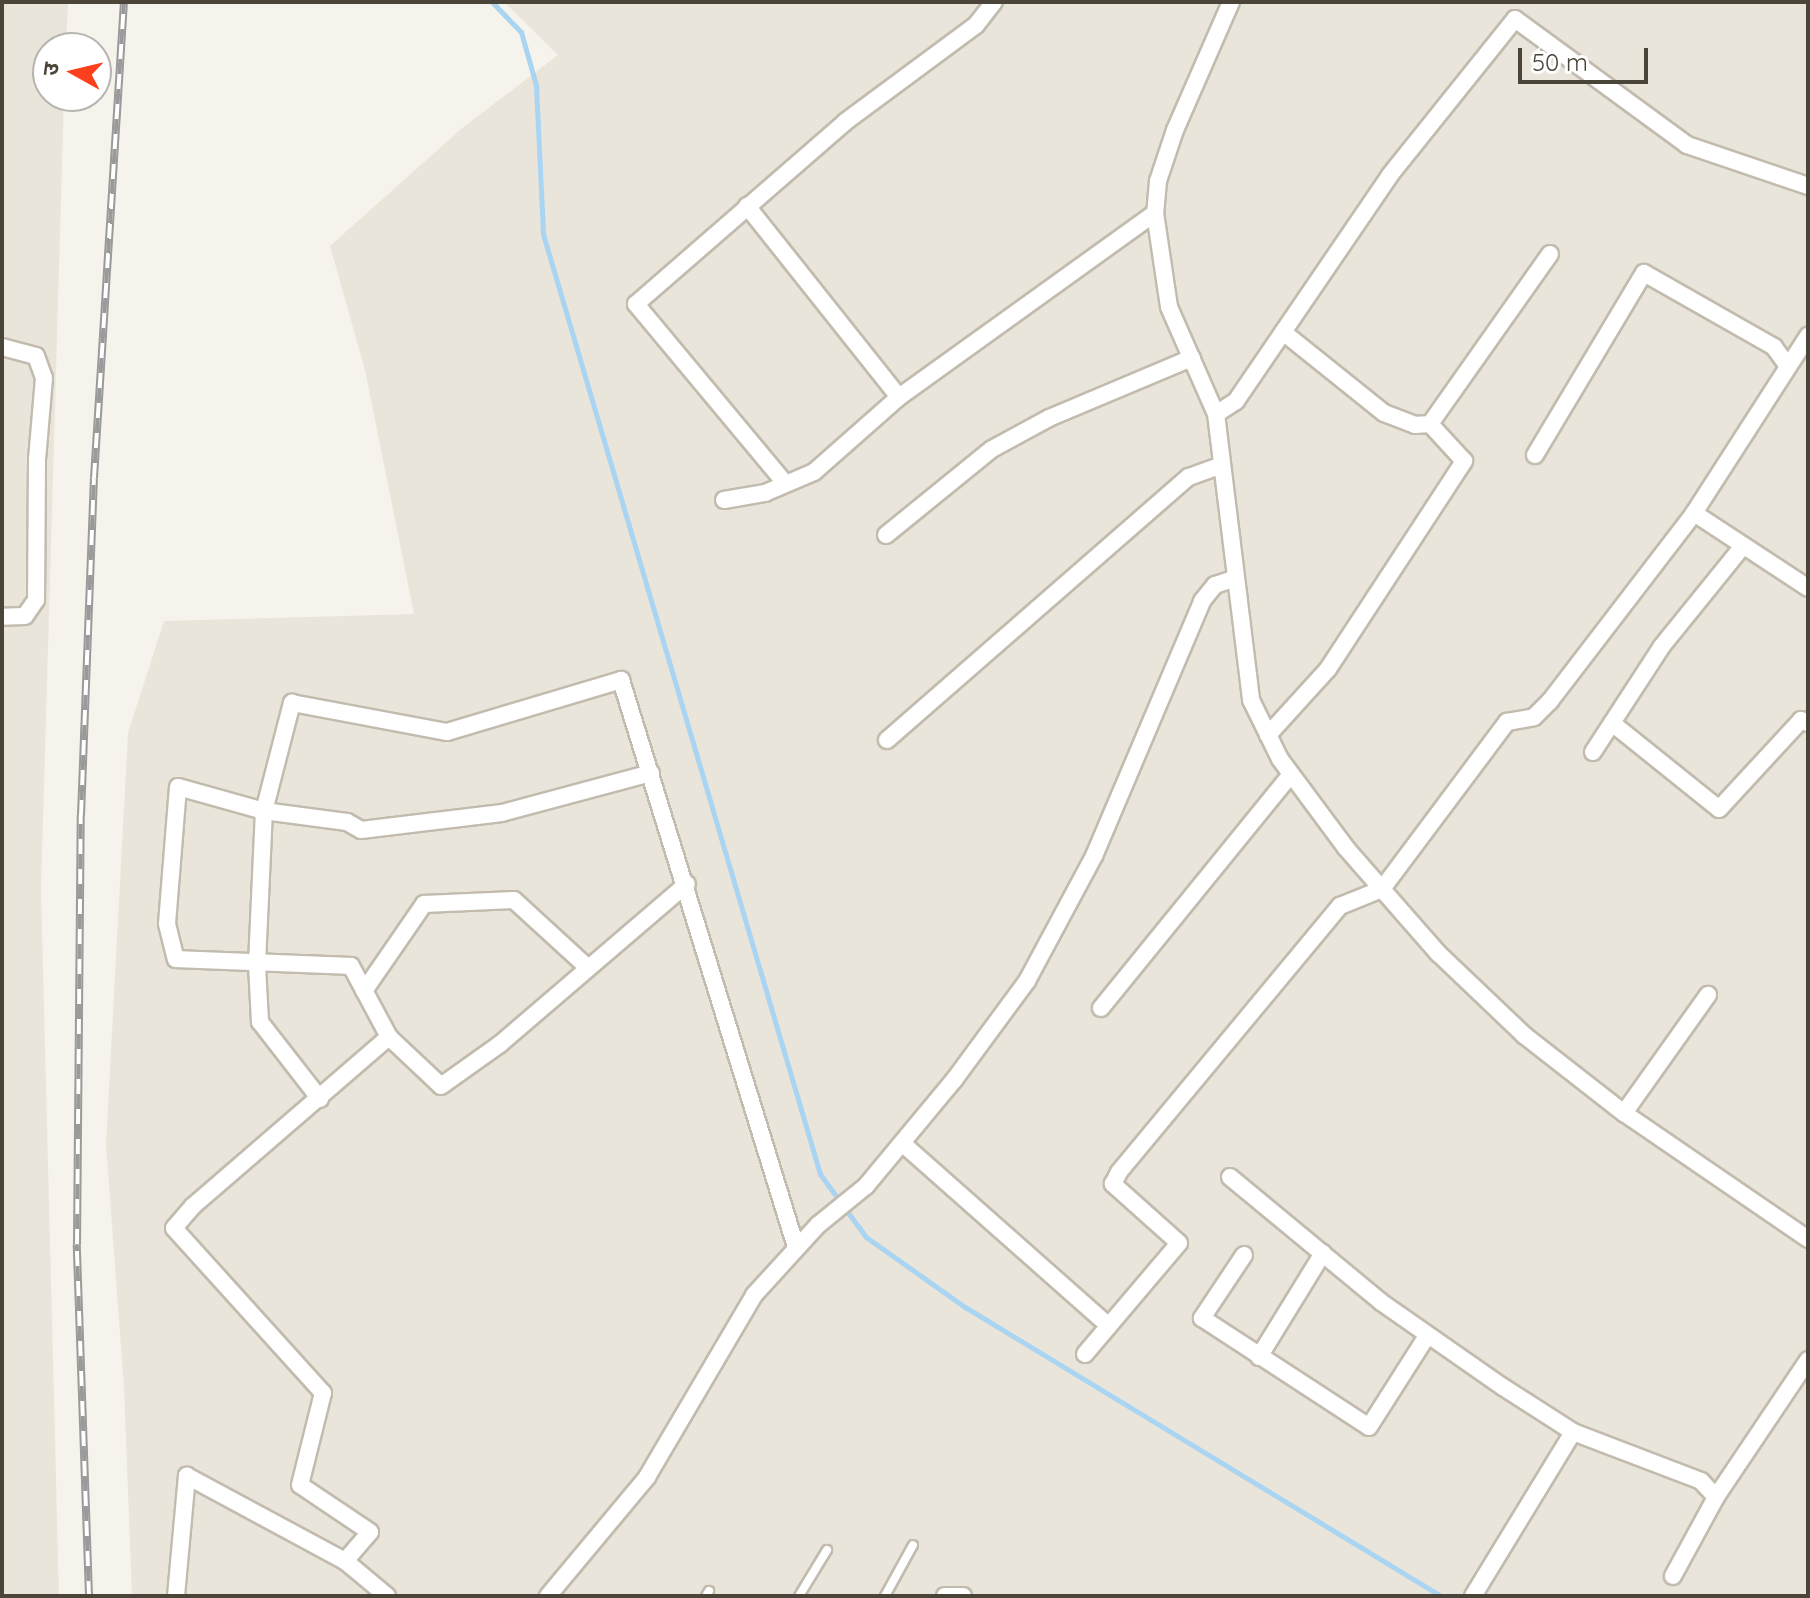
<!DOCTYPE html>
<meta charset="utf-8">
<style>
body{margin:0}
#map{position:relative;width:1810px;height:1598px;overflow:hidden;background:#f6f3ec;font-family:Quicksand,"Noto Sans Devanagari",sans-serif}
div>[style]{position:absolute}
.residential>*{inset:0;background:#eae5da}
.stream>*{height:5px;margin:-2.5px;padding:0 2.5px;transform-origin:2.5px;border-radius:2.5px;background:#a9d4f2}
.roads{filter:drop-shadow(2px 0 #c2bbae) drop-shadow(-2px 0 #c2bbae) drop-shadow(0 2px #c2bbae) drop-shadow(0 -2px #c2bbae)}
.lane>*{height:8px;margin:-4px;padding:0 4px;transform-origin:4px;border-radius:4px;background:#fff}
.street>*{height:16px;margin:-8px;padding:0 8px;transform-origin:8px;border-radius:8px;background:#fff}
.rail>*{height:8px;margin-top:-4px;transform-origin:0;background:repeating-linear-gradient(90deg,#fff 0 15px,#9a9a9a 0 30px);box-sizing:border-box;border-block:2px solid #9a9a9a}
span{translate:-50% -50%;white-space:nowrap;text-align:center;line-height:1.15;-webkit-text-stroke:7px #fff;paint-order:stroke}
.frame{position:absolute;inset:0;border:4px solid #4b4439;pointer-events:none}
.north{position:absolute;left:32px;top:32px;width:80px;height:80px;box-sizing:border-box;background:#fff;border:2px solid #b7b4b0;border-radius:50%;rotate:278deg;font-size:22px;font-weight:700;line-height:32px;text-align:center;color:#4b4439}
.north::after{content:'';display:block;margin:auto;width:28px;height:36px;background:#fc3f1d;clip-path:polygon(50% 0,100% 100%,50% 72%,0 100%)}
.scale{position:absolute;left:1518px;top:48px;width:130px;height:36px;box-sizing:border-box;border:4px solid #4b4439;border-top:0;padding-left:10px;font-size:24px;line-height:28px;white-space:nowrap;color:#4b4439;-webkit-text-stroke:6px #fff;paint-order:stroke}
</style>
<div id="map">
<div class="residential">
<i style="clip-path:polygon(2px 2px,68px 2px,66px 48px,48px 48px,48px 96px,64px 96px,41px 890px,59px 1596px,2px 1596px)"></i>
<i style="clip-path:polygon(504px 2px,1808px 2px,1808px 1596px,132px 1596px,124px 1388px,106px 1144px,128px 733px,164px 621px,414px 614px,365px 370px,330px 246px,461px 129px,558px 55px)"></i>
</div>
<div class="stream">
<i style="left:492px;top:2px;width:42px;rotate:46deg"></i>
<i style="left:521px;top:32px;width:55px;rotate:74.2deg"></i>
<i style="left:536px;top:85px;width:149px;rotate:87.3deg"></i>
<i style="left:543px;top:234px;width:980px;rotate:73.58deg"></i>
<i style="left:820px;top:1174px;width:78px;rotate:53.9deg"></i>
<i style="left:866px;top:1237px;width:121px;rotate:35.3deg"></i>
<i style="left:965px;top:1307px;width:557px;rotate:31.26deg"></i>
</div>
<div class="roads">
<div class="lane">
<i style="left:706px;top:1596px;width:6px;rotate:-59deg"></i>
<i style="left:799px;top:1596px;width:54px;rotate:-58.7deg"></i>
<i style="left:885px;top:1596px;width:58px;rotate:-61.2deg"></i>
</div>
<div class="street">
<i style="left:1231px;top:2px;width:140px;rotate:113.6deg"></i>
<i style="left:1175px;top:130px;width:54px;rotate:108.4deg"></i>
<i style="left:1158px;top:181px;width:32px;rotate:95deg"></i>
<i style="left:1155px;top:213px;width:95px;rotate:81.5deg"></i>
<i style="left:1169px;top:307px;width:117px;rotate:66.3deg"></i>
<i style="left:1216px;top:414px;width:288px;rotate:83deg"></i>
<i style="left:1251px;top:700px;width:66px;rotate:63.8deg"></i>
<i style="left:1280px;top:759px;width:111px;rotate:53.4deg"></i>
<i style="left:1346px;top:848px;width:140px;rotate:48.8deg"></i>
<i style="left:1438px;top:953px;width:119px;rotate:43.6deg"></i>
<i style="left:1524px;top:1035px;width:127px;rotate:38deg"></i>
<i style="left:1624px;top:1113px;width:223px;rotate:34.4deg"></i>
<i style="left:747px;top:206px;width:244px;rotate:51.5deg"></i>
<i style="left:1283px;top:332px;width:129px;rotate:38.7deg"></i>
<i style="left:1384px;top:413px;width:33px;rotate:21deg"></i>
<i style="left:1415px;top:425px;width:15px;rotate:-4deg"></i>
<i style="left:2px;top:347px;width:35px;rotate:15deg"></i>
<i style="left:36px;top:356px;width:23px;rotate:70deg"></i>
<i style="left:44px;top:378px;width:82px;rotate:94.9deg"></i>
<i style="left:37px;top:460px;width:140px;rotate:90.4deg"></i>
<i style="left:36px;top:600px;width:19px;rotate:125deg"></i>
<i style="left:25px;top:616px;width:23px;rotate:178deg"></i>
<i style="left:1216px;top:414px;width:24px;rotate:-33deg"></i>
<i style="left:1236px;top:401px;width:273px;rotate:-55.7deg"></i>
<i style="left:1390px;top:175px;width:200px;rotate:-51.3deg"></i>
<i style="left:1515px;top:19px;width:213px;rotate:36.2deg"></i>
<i style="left:1687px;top:145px;width:128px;rotate:18.7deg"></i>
<i style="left:1430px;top:424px;width:208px;rotate:-54.8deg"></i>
<i style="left:1535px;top:455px;width:212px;rotate:-59.1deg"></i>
<i style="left:1644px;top:273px;width:150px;rotate:29.6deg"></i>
<i style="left:1774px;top:347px;width:22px;rotate:54deg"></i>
<i style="left:785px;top:483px;width:233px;rotate:-129.8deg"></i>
<i style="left:636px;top:304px;width:277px;rotate:-41deg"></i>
<i style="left:845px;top:122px;width:163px;rotate:-36.5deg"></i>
<i style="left:976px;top:25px;width:29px;rotate:-52deg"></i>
<i style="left:724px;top:500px;width:42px;rotate:-9.7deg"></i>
<i style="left:765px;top:493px;width:53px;rotate:-23.2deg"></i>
<i style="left:814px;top:472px;width:113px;rotate:-41.4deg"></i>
<i style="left:899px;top:397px;width:315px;rotate:-35.7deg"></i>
<i style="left:1694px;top:513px;width:136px;rotate:33.3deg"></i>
<i style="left:886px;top:535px;width:136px;rotate:-39.1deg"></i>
<i style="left:992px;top:449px;width:65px;rotate:-28.5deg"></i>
<i style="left:1049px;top:418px;width:155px;rotate:-22.8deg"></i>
<i style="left:1612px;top:723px;width:137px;rotate:38.8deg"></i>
<i style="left:1719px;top:809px;width:121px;rotate:-47.3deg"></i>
<i style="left:1801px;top:720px;width:8px;rotate:23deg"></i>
<i style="left:1268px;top:735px;width:89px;rotate:-47.7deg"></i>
<i style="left:1328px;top:669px;width:249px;rotate:-56.8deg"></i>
<i style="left:1464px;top:461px;width:50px;rotate:-132.6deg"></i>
<i style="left:887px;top:740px;width:400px;rotate:-41.1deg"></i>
<i style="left:1189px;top:477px;width:35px;rotate:-20deg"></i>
<i style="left:1593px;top:752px;width:126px;rotate:-56.9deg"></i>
<i style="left:1662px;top:646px;width:129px;rotate:-51deg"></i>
<i style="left:651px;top:773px;width:154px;rotate:165deg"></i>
<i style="left:502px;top:813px;width:142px;rotate:173.1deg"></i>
<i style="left:361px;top:830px;width:16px;rotate:-150deg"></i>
<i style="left:347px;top:822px;width:84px;rotate:-172.5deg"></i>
<i style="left:264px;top:811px;width:89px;rotate:-164.4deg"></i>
<i style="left:178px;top:787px;width:137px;rotate:94.6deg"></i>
<i style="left:167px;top:924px;width:36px;rotate:76deg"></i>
<i style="left:176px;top:959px;width:175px;rotate:2.3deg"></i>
<i style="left:351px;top:966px;width:81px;rotate:61.8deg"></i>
<i style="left:389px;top:1037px;width:71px;rotate:43.3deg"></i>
<i style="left:441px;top:1086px;width:72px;rotate:-35.4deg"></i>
<i style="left:500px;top:1044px;width:246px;rotate:-40.6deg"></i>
<i style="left:364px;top:991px;width:106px;rotate:-55.4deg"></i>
<i style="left:424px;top:904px;width:90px;rotate:-2.5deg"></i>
<i style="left:514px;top:900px;width:99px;rotate:42.5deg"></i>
<i style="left:1101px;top:1008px;width:301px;rotate:-50.9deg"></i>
<i style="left:320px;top:1099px;width:98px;rotate:-127.9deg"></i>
<i style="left:260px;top:1022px;width:58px;rotate:-93deg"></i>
<i style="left:257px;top:964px;width:153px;rotate:-87.4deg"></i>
<i style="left:264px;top:811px;width:112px;rotate:-75.5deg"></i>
<i style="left:292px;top:703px;width:158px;rotate:10.6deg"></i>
<i style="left:447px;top:732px;width:182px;rotate:-16.6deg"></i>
<i style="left:621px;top:680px;width:593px;rotate:72.85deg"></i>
<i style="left:1624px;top:1113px;width:145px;rotate:-54.6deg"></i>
<i style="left:902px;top:1143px;width:276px;rotate:41.5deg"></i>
<i style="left:1230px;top:1177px;width:196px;rotate:39.6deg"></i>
<i style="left:1381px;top:1302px;width:149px;rotate:34.9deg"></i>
<i style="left:1503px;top:1387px;width:83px;rotate:32.7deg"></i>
<i style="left:1573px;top:1432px;width:137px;rotate:20.9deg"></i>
<i style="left:1701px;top:1481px;width:22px;rotate:47deg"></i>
<i style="left:1244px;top:1255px;width:76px;rotate:123.7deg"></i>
<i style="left:1202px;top:1318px;width:199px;rotate:33.1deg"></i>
<i style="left:1369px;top:1427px;width:108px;rotate:-57.5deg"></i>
<i style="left:1085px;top:1354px;width:145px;rotate:-49.7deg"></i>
<i style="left:1179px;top:1243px;width:89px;rotate:-138.2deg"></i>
<i style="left:1113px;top:1184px;width:13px;rotate:-63deg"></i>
<i style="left:1119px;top:1172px;width:346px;rotate:-50.3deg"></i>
<i style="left:1340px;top:906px;width:45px;rotate:-22deg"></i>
<i style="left:1382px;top:889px;width:209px;rotate:-53.2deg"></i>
<i style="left:1507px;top:722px;width:27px;rotate:-10deg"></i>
<i style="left:1534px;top:717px;width:23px;rotate:-45deg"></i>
<i style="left:1550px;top:701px;width:237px;rotate:-52.5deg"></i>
<i style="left:1694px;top:513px;width:211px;rotate:-57.2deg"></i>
<i style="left:1259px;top:1357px;width:122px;rotate:-58.4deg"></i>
<i style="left:345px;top:1561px;width:38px;rotate:-49deg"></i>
<i style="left:370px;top:1532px;width:84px;rotate:-146.1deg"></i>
<i style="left:300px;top:1485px;width:95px;rotate:-76deg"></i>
<i style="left:323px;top:1393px;width:222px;rotate:-132.1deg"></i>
<i style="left:174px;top:1228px;width:29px;rotate:-49deg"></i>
<i style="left:193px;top:1206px;width:259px;rotate:-40.8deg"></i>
<i style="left:1673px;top:1576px;width:90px;rotate:-61.4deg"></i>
<i style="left:1716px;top:1497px;width:165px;rotate:-56.1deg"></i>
<i style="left:176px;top:1596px;width:121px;rotate:-84.8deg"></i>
<i style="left:187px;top:1476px;width:179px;rotate:28.3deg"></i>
<i style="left:345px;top:1561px;width:55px;rotate:39.8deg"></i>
<i style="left:548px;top:1596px;width:155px;rotate:-50.2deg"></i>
<i style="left:647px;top:1477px;width:211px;rotate:-59.5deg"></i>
<i style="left:754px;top:1295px;width:95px;rotate:-47.6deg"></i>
<i style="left:818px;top:1225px;width:62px;rotate:-39.1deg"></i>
<i style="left:866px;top:1186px;width:138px;rotate:-50.3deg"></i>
<i style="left:954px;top:1080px;width:123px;rotate:-53.6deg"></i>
<i style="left:1027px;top:981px;width:142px;rotate:-61.8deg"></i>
<i style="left:1094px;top:856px;width:277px;rotate:-67deg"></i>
<i style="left:1202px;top:601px;width:21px;rotate:-51deg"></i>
<i style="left:1215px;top:585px;width:22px;rotate:-18deg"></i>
<i style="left:945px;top:1596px;width:18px"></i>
<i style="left:1473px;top:1596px;width:192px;rotate:-58.6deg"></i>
</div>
</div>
<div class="rail">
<i style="left:89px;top:1596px;width:352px;rotate:-92deg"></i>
<i style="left:77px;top:1244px;width:429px;rotate:-89.5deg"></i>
<i style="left:81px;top:815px;width:337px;rotate:-87.8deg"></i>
<i style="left:94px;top:478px;width:477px;rotate:-86.4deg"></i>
</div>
<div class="frame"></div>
<div class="north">उ</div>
<div class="scale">50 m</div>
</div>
